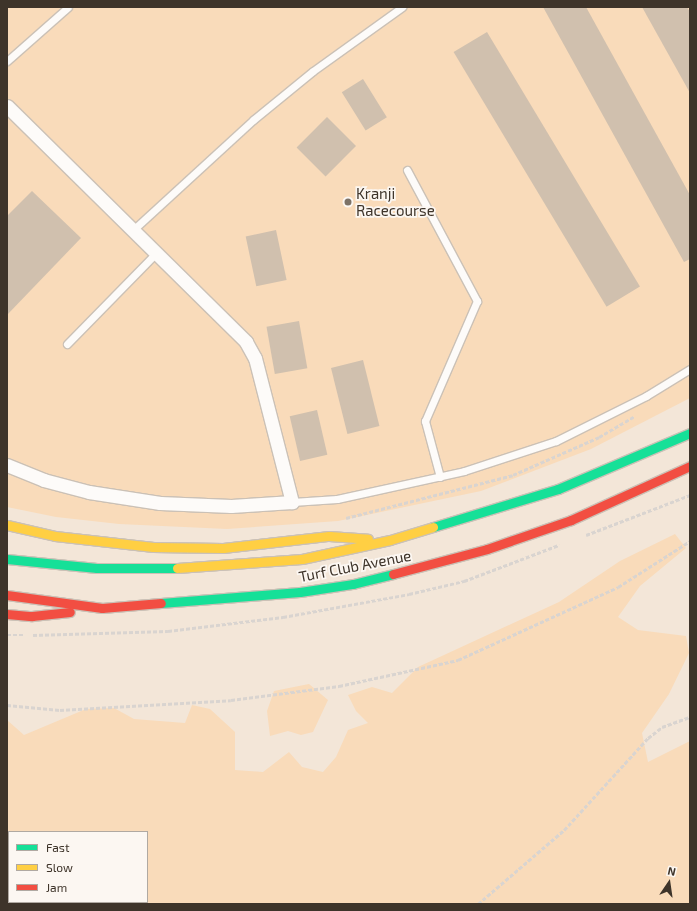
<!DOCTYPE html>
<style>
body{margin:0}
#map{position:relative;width:697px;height:911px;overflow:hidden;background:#f3e6d8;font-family:"Exo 2",sans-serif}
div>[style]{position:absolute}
.green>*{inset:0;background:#f9dbba}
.building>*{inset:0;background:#d0c0ae;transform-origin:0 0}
.path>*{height:2.5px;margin-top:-1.25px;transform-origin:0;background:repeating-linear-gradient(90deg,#d9d4d0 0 4px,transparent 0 6px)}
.roads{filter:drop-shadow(1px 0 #cbc1b6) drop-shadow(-1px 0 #cbc1b6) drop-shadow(0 1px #cbc1b6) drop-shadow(0 -1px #cbc1b6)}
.lane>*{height:7px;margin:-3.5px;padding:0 3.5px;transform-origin:3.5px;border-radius:3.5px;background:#fdfbf9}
.street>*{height:13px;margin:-6.5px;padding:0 6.5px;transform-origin:6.5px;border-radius:6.5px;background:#fdfbf9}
.fast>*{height:9px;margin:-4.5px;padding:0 4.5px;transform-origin:4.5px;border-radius:4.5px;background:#16e098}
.slow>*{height:9px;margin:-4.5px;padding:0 4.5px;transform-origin:4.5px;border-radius:4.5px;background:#ffcf43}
.jam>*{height:9px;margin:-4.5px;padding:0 4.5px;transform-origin:4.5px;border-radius:4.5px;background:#f24e42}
.dots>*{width:11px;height:11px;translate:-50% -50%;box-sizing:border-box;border:2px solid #fcf7f2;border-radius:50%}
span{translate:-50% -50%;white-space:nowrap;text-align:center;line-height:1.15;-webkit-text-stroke:3.5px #fcf7f2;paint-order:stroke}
.poi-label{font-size:15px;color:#3e342a}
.left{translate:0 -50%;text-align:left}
.street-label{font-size:15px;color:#3e342a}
.frame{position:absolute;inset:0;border:8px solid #3e342a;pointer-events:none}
.legend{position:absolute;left:8px;top:831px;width:140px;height:72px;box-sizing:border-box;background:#fcf7f2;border:1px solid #b0a9a2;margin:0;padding:5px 7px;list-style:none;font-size:12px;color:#3e342a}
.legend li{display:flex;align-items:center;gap:8px;height:20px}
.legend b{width:20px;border:1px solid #b0a9a2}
.north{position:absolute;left:649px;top:863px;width:40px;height:40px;-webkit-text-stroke:3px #fcf7f2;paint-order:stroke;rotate:13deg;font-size:11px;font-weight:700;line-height:16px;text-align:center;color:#3e342a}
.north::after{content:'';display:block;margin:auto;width:14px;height:18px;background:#3e342a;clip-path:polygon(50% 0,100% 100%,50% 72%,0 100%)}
</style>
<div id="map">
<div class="green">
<i style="clip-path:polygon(7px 7px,690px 7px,690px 398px,591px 449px,481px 491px,338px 521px,227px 529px,119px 524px,56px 517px,7px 507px)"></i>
<i style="clip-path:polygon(evenodd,675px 534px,686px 548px,640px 586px,618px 617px,638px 630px,686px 636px,689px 653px,669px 694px,642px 733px,648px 762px,690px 741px,690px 904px,7px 904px,7px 720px,24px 735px,86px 709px,114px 708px,134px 719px,185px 723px,192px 705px,210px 709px,235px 732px,235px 770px,263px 772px,289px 752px,302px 767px,323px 772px,336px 757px,348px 730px,368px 723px,356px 711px,348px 695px,372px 687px,392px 693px,418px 667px,559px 602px,620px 561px,675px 534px,9px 832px,147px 832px,147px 902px,9px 902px,9px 832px)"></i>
<i style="clip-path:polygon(309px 684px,328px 700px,313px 732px,301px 735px,288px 731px,270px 736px,267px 711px,274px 691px)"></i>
</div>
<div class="building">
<i style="clip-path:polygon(543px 7px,586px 7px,690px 195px,690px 259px,684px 262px)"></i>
<i style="clip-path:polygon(642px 7px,687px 7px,690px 12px,690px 93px)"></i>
<i style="left:487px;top:32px;width:297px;height:39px;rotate:59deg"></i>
<i style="left:363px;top:79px;width:45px;height:25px;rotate:58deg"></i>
<i style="left:327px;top:117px;width:41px;height:43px;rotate:45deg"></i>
<i style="clip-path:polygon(32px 191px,81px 238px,7px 315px,7px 216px)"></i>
<i style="left:276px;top:230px;width:51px;height:31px;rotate:78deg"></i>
<i style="left:299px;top:321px;width:48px;height:33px;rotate:80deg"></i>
<i style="left:363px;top:360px;width:68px;height:33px;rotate:76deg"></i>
<i style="left:317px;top:410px;width:46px;height:28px;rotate:77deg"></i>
</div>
<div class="path">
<i style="left:346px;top:518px;width:172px;rotate:-14.4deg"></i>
<i style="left:513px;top:475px;width:94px;rotate:-23.8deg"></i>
<i style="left:599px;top:437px;width:42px;rotate:-30.3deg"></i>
<i style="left:586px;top:535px;width:111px;rotate:-21deg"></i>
<i style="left:7px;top:635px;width:17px"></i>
<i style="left:33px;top:635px;width:135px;rotate:-1.7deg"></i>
<i style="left:168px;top:631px;width:116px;rotate:-6.9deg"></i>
<i style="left:283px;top:617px;width:128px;rotate:-10.3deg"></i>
<i style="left:409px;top:594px;width:57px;rotate:-13.3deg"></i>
<i style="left:464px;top:581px;width:102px;rotate:-20.8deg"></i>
<i style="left:7px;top:705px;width:53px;rotate:5.4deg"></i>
<i style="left:60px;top:710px;width:171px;rotate:-3.3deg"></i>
<i style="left:231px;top:700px;width:109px;rotate:-7.4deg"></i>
<i style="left:339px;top:686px;width:122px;rotate:-12.3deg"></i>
<i style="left:458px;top:660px;width:176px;rotate:-24.5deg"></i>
<i style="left:618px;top:587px;width:85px;rotate:-32.6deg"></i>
<i style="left:7px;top:853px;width:2px;rotate:27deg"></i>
<i style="left:111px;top:902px;width:5px;rotate:22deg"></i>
<i style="left:478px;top:904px;width:113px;rotate:-40.7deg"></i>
<i style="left:564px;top:830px;width:125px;rotate:-47.6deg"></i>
<i style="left:648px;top:738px;width:18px;rotate:-38deg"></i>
<i style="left:662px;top:727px;width:30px;rotate:-20deg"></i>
</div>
<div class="roads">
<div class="lane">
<i style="left:7px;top:61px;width:81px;rotate:-41.5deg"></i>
<i style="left:407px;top:170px;width:149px;rotate:61.9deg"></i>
<i style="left:477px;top:301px;width:131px;rotate:113.4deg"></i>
<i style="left:425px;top:421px;width:58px;rotate:75deg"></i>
<i style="left:133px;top:230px;width:163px;rotate:-42.5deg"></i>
<i style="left:253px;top:120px;width:77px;rotate:-39.2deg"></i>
<i style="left:313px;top:71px;width:110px;rotate:-35.7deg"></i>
<i style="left:67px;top:344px;width:127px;rotate:-45.6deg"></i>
<i style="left:292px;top:502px;width:45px;rotate:-3.8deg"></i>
<i style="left:337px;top:499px;width:130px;rotate:-12.4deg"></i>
<i style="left:464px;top:471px;width:97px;rotate:-18.1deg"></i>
<i style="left:556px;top:441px;width:101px;rotate:-26.6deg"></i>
<i style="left:646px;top:396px;width:52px;rotate:-31.5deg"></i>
</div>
<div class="street">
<i style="left:7px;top:106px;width:336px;rotate:44.6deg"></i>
<i style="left:246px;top:342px;width:18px;rotate:61deg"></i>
<i style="left:255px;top:358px;width:149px;rotate:75.6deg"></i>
<i style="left:292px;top:502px;width:61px;rotate:176.2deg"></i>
<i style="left:231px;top:506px;width:71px;rotate:-177.6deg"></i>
<i style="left:160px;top:503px;width:72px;rotate:-171.2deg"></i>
<i style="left:89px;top:492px;width:47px;rotate:-165.1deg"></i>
<i style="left:44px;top:480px;width:40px;rotate:-158deg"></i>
</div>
<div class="fast">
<i style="left:433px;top:527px;width:131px;rotate:-16.9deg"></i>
<i style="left:558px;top:489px;width:143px;rotate:-23deg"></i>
<i style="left:7px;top:559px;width:90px;rotate:5.7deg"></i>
<i style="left:97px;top:568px;width:80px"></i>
<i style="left:161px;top:603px;width:139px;rotate:-4.5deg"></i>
<i style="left:300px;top:592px;width:54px;rotate:-8.6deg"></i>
<i style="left:353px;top:584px;width:41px;rotate:-14deg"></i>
</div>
<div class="slow">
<i style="left:7px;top:525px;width:49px;rotate:12.9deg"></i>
<i style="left:55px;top:536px;width:99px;rotate:6.4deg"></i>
<i style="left:153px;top:547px;width:70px;rotate:0.8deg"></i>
<i style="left:223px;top:548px;width:107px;rotate:-6.5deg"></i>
<i style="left:329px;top:536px;width:39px;rotate:4deg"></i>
<i style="left:177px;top:568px;width:125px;rotate:-4.1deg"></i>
<i style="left:302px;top:559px;width:90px;rotate:-12.2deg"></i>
<i style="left:390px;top:540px;width:45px;rotate:-16.8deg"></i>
</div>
<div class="jam">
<i style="left:393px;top:574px;width:97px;rotate:-14.9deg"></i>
<i style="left:487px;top:549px;width:89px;rotate:-19deg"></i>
<i style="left:571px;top:520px;width:131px;rotate:-24.4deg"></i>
<i style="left:7px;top:595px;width:96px;rotate:7.8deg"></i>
<i style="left:102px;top:608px;width:59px;rotate:-4.8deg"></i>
<i style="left:7px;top:614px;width:25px;rotate:5deg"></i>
<i style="left:32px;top:616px;width:38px;rotate:-6deg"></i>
</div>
</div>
<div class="dots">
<i style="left:348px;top:202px;background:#7d7267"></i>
</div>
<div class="poi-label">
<span class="left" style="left:356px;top:202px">Kranji<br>Racecourse</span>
</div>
<div class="street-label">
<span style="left:355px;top:566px;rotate:-11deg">Turf Club Avenue</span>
</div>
<div class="frame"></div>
<ul class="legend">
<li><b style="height:5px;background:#16e098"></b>Fast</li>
<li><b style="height:5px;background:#ffcf43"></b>Slow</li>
<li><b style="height:5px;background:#f24e42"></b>Jam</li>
</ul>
<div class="north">N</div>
</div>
